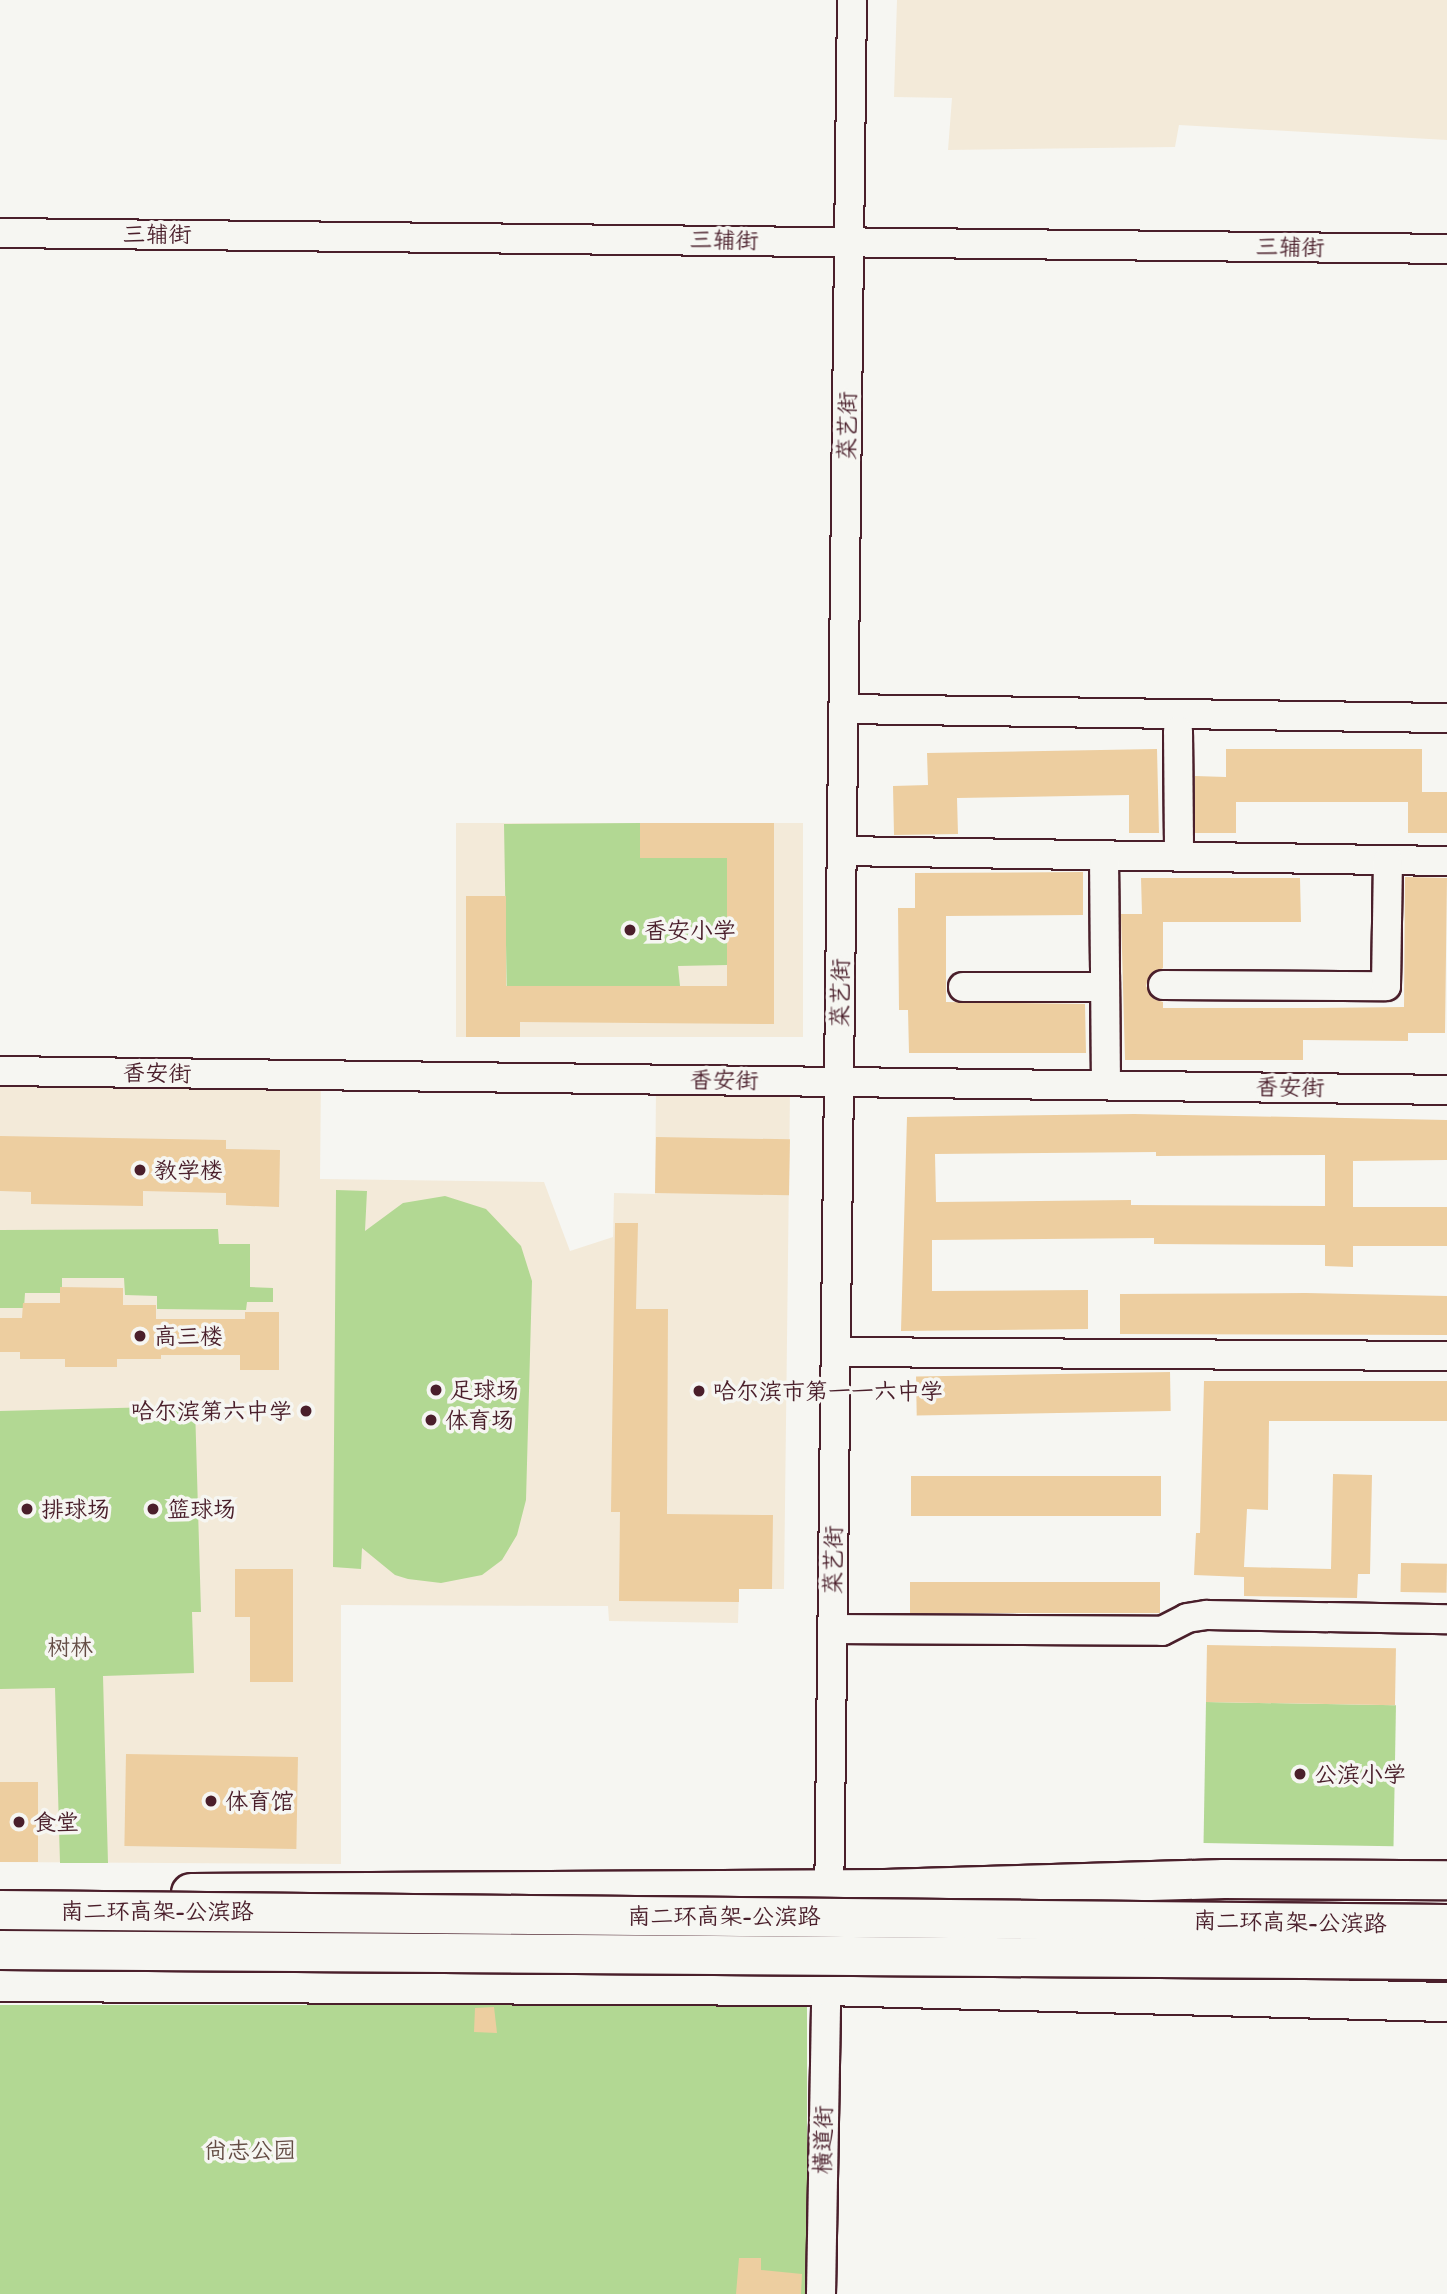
<!DOCTYPE html>
<meta charset="utf-8">
<style>
body{margin:0}
#map{position:relative;width:1447px;height:2294px;overflow:hidden;background:#f6f6f2;font-family:Itim,"LXGW WenKai TC",sans-serif}
div>[style]{position:absolute}
.built>*{inset:0;background:#f3ead9;transform-origin:0 0}
.green>*{inset:0;background:#b2d893;transform-origin:0 0}
.building>*{inset:0;background:#edcea0;transform-origin:0 0}
.roads{filter:drop-shadow(2px 0 #4a1f2b) drop-shadow(-2px 0 #4a1f2b) drop-shadow(0 2px #4a1f2b) drop-shadow(0 -2px #4a1f2b)}
.minor>*{height:28px;margin:-14px;padding:0 14px;transform-origin:14px;border-radius:14px;background:#f6f6f2}
.highway>*{height:38px;margin:-19px;padding:0 19px;transform-origin:19px;border-radius:19px;background:#f6f6f2}
.bridges{filter:drop-shadow(2px 0 #4a1f2b) drop-shadow(-2px 0 #4a1f2b) drop-shadow(0 2px #4a1f2b) drop-shadow(0 -2px #4a1f2b)}
.highway-bridge>*{height:38px;margin:-19px;padding:0 19px;transform-origin:19px;border-radius:19px;background:#f6f6f2}
.dots>*{width:19px;height:19px;translate:-50% -50%;box-sizing:border-box;border:4px solid #f6f6f2;border-radius:50%}
span{translate:-50% -50%;white-space:nowrap;text-align:center;line-height:1.15;-webkit-text-stroke:7px #f6f6f2;paint-order:stroke}
.street-label{font-size:23px;color:#4a1f2b}
.poi-label{font-size:23px;color:#4a1f2b}
.left{translate:0 -50%;text-align:left}
.right{translate:-100% -50%;text-align:right}
.park-label{font-size:23px;color:#644d45}
</style>
<div id="map">
<div class="built">
<i style="clip-path:polygon(897px 0,1447px 0,1447px 140px,1179px 125px,1175px 147px,948px 150px,952px 98px,894px 97px)"></i>
<i style="left:456px;top:823px;width:347px;height:214px"></i>
<i style="clip-path:polygon(0 1071px,321px 1075px,320px 1179px,544px 1182px,570px 1251px,613px 1237px,614px 1193px,655px 1194px,656px 1090px,790px 1092px,784px 1589px,739px 1589px,738px 1623px,609px 1621px,608px 1606px,341px 1605px,341px 1864px,0 1862px)"></i>
</div>
<div class="green">
<i style="clip-path:polygon(640px 823px,641px 858px,727px 858px,728px 965px,678px 966px,680px 986px,521px 986px,507px 1004px,504px 824px)"></i>
<i style="clip-path:polygon(336px 1190px,367px 1191px,365px 1231px,403px 1203px,445px 1196px,486px 1209px,521px 1246px,532px 1281px,526px 1500px,517px 1535px,502px 1560px,482px 1575px,441px 1583px,408px 1579px,395px 1575px,362px 1548px,361px 1569px,333px 1567px)"></i>
<i style="clip-path:polygon(218px 1229px,219px 1244px,250px 1244px,250px 1287px,273px 1288px,273px 1302px,247px 1302px,246px 1310px,157px 1309px,157px 1296px,125px 1295px,124px 1278px,62px 1278px,62px 1293px,25px 1293px,24px 1308px,0 1308px,0 1230px)"></i>
<i style="clip-path:polygon(195px 1406px,201px 1612px,192px 1612px,194px 1673px,103px 1676px,108px 1863px,60px 1863px,55px 1688px,0 1689px,0 1411px)"></i>
<i style="left:1206px;top:1702px;width:190px;height:141px;rotate:1deg"></i>
<i style="left:0;top:2005px;width:807px;height:289px"></i>
</div>
<div class="building">
<i style="clip-path:polygon(1157px 749px,1159px 833px,1129px 833px,1129px 795px,957px 798px,958px 834px,894px 835px,893px 786px,928px 785px,927px 753px)"></i>
<i style="clip-path:polygon(1226px 749px,1422px 749px,1422px 792px,1447px 792px,1447px 833px,1408px 833px,1408px 802px,1236px 802px,1236px 833px,1195px 833px,1195px 776px,1226px 777px)"></i>
<i style="clip-path:polygon(640px 823px,774px 823px,774px 1024px,520px 1022px,520px 1037px,466px 1037px,466px 896px,506px 896px,506px 986px,727px 986px,727px 858px,640px 858px)"></i>
<i style="clip-path:polygon(1083px 872px,1083px 915px,946px 916px,946px 1002px,1085px 1004px,1086px 1053px,909px 1053px,908px 1010px,899px 1010px,898px 908px,915px 908px,915px 873px)"></i>
<i style="clip-path:polygon(1405px 877px,1447px 878px,1445px 1033px,1408px 1033px,1408px 1041px,1303px 1040px,1303px 1060px,1125px 1060px,1121px 914px,1142px 914px,1141px 878px,1300px 878px,1301px 922px,1163px 922px,1163px 968px,1149px 976px,1146px 986px,1154px 999px,1163px 1002px,1163px 1008px,1316px 1008px,1404px 1007px)"></i>
<i style="clip-path:polygon(evenodd,1134px 1114px,1447px 1120px,1447px 1160px,1353px 1161px,1353px 1207px,1447px 1207px,1447px 1246px,1353px 1246px,1353px 1267px,1325px 1266px,1325px 1245px,1154px 1244px,1154px 1238px,932px 1240px,932px 1291px,1088px 1290px,1088px 1329px,901px 1331px,907px 1117px,1134px 1114px,1156px 1152px,1156px 1156px,1325px 1155px,1325px 1206px,1131px 1205px,1131px 1200px,936px 1202px,935px 1154px,1156px 1152px)"></i>
<i style="clip-path:polygon(0 1136px,226px 1140px,226px 1149px,280px 1150px,279px 1207px,226px 1205px,226px 1193px,143px 1191px,143px 1206px,31px 1204px,31px 1192px,0 1191px)"></i>
<i style="left:656px;top:1137px;width:134px;height:56px;rotate:1deg"></i>
<i style="clip-path:polygon(615px 1223px,638px 1223px,636px 1309px,668px 1309px,667px 1514px,773px 1515px,772px 1589px,739px 1589px,739px 1602px,619px 1601px,620px 1512px,611px 1512px)"></i>
<i style="clip-path:polygon(60px 1287px,123px 1288px,123px 1305px,156px 1305px,156px 1319px,245px 1319px,245px 1312px,279px 1312px,279px 1370px,240px 1370px,240px 1355px,161px 1355px,161px 1359px,117px 1359px,117px 1367px,65px 1367px,65px 1359px,20px 1359px,20px 1352px,0 1352px,0 1318px,22px 1318px,23px 1303px,60px 1303px)"></i>
<i style="clip-path:polygon(1306px 1293px,1447px 1296px,1447px 1335px,1120px 1334px,1120px 1294px)"></i>
<i style="left:1170px;top:1372px;width:39px;height:254px;rotate:89deg"></i>
<i style="clip-path:polygon(1204px 1381px,1447px 1381px,1447px 1421px,1269px 1421px,1268px 1510px,1247px 1509px,1244px 1567px,1331px 1569px,1333px 1474px,1372px 1475px,1370px 1574px,1358px 1574px,1357px 1598px,1244px 1596px,1244px 1577px,1194px 1575px,1196px 1533px,1200px 1533px)"></i>
<i style="left:911px;top:1476px;width:250px;height:40px"></i>
<i style="left:1401px;top:1563px;width:46px;height:29px;rotate:1deg"></i>
<i style="clip-path:polygon(235px 1569px,293px 1569px,293px 1682px,250px 1682px,250px 1617px,235px 1617px)"></i>
<i style="left:910px;top:1582px;width:250px;height:31px"></i>
<i style="left:1207px;top:1645px;width:189px;height:57px;rotate:1deg"></i>
<i style="left:126px;top:1754px;width:172px;height:92px;rotate:1deg"></i>
<i style="left:0;top:1782px;width:38px;height:80px"></i>
<i style="clip-path:polygon(494px 2007px,497px 2033px,474px 2032px,475px 2008px)"></i>
<i style="clip-path:polygon(739px 2258px,761px 2258px,761px 2270px,802px 2274px,801px 2294px,736px 2294px)"></i>
</div>
<div class="roads">
<div class="minor">
<i style="left:0;top:233px;width:1447px;rotate:0.63deg"></i>
<i style="left:844px;top:709px;width:603px;rotate:0.86deg"></i>
<i style="left:1178px;top:731px;width:126px;rotate:89.5deg"></i>
<i style="left:842px;top:851px;width:605px;rotate:0.95deg"></i>
<i style="left:1104px;top:856px;width:216px;rotate:89.5deg"></i>
<i style="left:1163px;top:985px;width:223px;rotate:0.3deg"></i>
<i style="left:1386px;top:986px;width:125px;rotate:-89.1deg"></i>
<i style="left:963px;top:987px;width:142px"></i>
<i style="left:0;top:1071px;width:1447px;rotate:0.75deg"></i>
<i style="left:836px;top:1352px;width:611px;rotate:0.38deg"></i>
<i style="left:832px;top:1629px;width:330px;rotate:0.3deg"></i>
<i style="left:1162px;top:1631px;width:28px;rotate:-27deg"></i>
<i style="left:1187px;top:1618px;width:20px;rotate:-9deg"></i>
<i style="left:1207px;top:1615px;width:240px;rotate:1deg"></i>
<i style="left:829px;top:1908px;width:1908px;rotate:-89.31deg"></i>
<i style="left:821px;top:2294px;width:328px;rotate:-89deg"></i>
</div>
<div class="highway">
<i style="left:191px;top:1893px;width:694px;rotate:-0.33deg"></i>
<i style="left:885px;top:1889px;width:339px;rotate:-1.7deg"></i>
<i style="left:1224px;top:1879px;width:223px;rotate:0.3deg"></i>
<i style="left:0;top:1982px;width:826px;rotate:0.28deg"></i>
<i style="left:826px;top:1986px;width:621px;rotate:1.48deg"></i>
</div>
</div>
<div class="bridges">
<div class="highway-bridge">
<i style="left:0;top:1910px;width:1447px;rotate:0.55deg"></i>
<i style="left:0;top:1950px;width:1447px;rotate:0.4deg"></i>
</div>
</div>
<div class="dots">
<i style="left:630px;top:930px;background:#4a1f2b"></i>
<i style="left:140px;top:1170px;background:#4a1f2b"></i>
<i style="left:140px;top:1336px;background:#4a1f2b"></i>
<i style="left:436px;top:1390px;background:#4a1f2b"></i>
<i style="left:699px;top:1391px;background:#4a1f2b"></i>
<i style="left:306px;top:1411px;background:#4a1f2b"></i>
<i style="left:431px;top:1420px;background:#4a1f2b"></i>
<i style="left:27px;top:1509px;background:#4a1f2b"></i>
<i style="left:153px;top:1509px;background:#4a1f2b"></i>
<i style="left:1300px;top:1774px;background:#4a1f2b"></i>
<i style="left:211px;top:1801px;background:#4a1f2b"></i>
<i style="left:19px;top:1822px;background:#4a1f2b"></i>
</div>
<div class="street-label">
<span style="left:157px;top:234px">三辅街</span>
<span style="left:724px;top:240px;rotate:1deg">三辅街</span>
<span style="left:1290px;top:247px;rotate:1deg">三辅街</span>
<span style="left:847px;top:426px;rotate:-89deg">菜艺街</span>
<span style="left:840px;top:993px;rotate:-89deg">菜艺街</span>
<span style="left:157px;top:1073px;rotate:1deg">香安街</span>
<span style="left:724px;top:1080px;rotate:1deg">香安街</span>
<span style="left:1290px;top:1087px;rotate:1deg">香安街</span>
<span style="left:833px;top:1560px;rotate:-89deg">菜艺街</span>
<span style="left:157px;top:1911px">南二环高架-公滨路</span>
<span style="left:724px;top:1916px">南二环高架-公滨路</span>
<span style="left:1290px;top:1922px;rotate:1deg">南二环高架-公滨路</span>
<span style="left:823px;top:2140px;rotate:-89deg">横道街</span>
</div>
<div class="poi-label">
<span class="left" style="left:644px;top:930px">香安小学</span>
<span class="left" style="left:154px;top:1170px">教学楼</span>
<span class="left" style="left:154px;top:1336px">高三楼</span>
<span class="left" style="left:450px;top:1390px">足球场</span>
<span class="left" style="left:713px;top:1391px">哈尔滨市第一一六中学</span>
<span class="right" style="left:292px;top:1411px">哈尔滨第六中学</span>
<span class="left" style="left:445px;top:1420px">体育场</span>
<span class="left" style="left:41px;top:1509px">排球场</span>
<span class="left" style="left:167px;top:1509px">篮球场</span>
<span class="left" style="left:1314px;top:1774px">公滨小学</span>
<span class="left" style="left:225px;top:1801px">体育馆</span>
<span class="left" style="left:33px;top:1822px">食堂</span>
</div>
<div class="park-label">
<span style="left:70px;top:1647px">树林</span>
<span style="left:250px;top:2150px">尚志公园</span>
</div>
</div>
